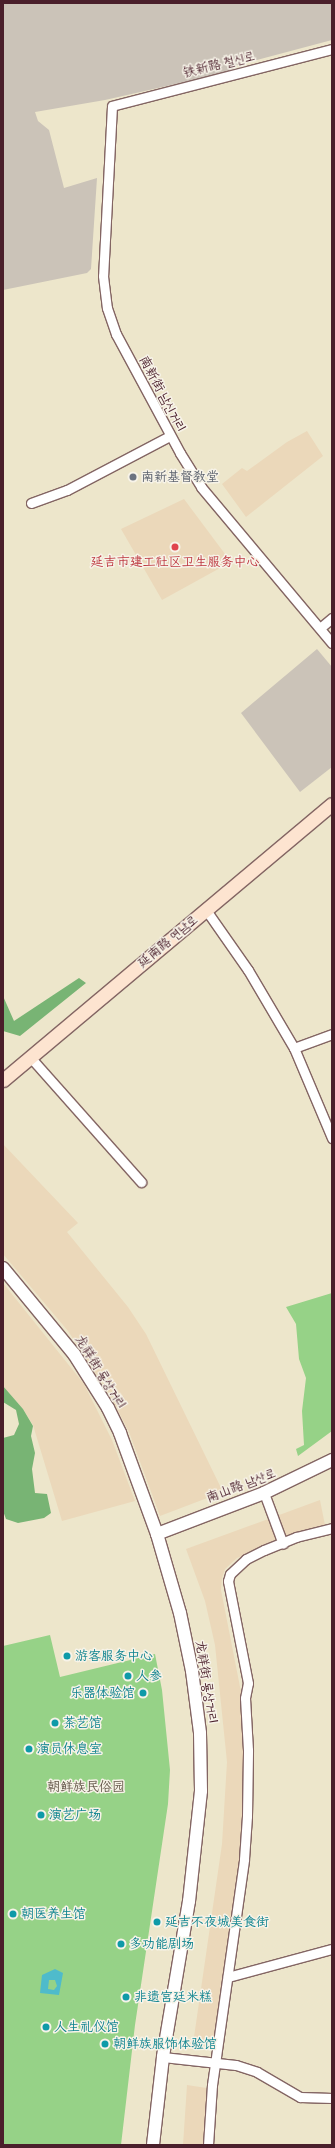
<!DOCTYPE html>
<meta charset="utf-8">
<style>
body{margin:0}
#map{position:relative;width:335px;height:2148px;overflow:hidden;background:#ede6cb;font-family:Delius,"LXGW WenKai TC","Poor Story",sans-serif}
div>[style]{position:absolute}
.built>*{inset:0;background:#ebd8ba}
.industrial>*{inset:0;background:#cbc3b8}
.green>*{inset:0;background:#96d287}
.forest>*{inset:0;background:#78b474}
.water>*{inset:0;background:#4fbbcb}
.roads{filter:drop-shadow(1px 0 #836563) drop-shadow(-1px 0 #836563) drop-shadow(0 1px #836563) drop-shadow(0 -1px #836563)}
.minor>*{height:9px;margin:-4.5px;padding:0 4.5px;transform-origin:4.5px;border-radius:4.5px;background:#fff}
.tertiary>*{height:12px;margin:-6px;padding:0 6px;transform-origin:6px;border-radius:6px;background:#fff}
.secondary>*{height:13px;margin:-6.5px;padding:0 6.5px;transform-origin:6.5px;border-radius:6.5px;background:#fde4d0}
.dots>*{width:11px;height:11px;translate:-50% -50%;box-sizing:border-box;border:2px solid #f7f3e8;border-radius:50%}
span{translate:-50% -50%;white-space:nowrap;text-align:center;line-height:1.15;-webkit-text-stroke:3px #f7f3e8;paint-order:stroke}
.street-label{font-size:13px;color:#4a1f2b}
.worship-label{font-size:13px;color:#5b616d}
.left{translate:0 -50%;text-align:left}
.health-label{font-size:13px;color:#be3a42}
.culture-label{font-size:13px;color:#0d838f}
.right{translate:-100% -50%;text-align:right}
.park-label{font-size:13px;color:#615547}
.frame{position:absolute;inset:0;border:4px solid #4a1f2b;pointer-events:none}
</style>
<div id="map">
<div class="built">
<i style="clip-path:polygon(307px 431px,323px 456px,246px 517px,222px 484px,242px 468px,247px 471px,287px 442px)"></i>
<i style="clip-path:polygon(184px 499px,231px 562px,162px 600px,121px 529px)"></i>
<i style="clip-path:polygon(3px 1144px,78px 1223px,67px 1232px,128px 1307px,146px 1334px,223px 1492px,160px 1516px,129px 1432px,110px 1395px,68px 1331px,3px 1254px)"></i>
<i style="clip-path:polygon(3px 1283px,84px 1384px,112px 1440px,135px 1501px,62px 1521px,33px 1425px,23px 1409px,3px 1386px)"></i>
<i style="clip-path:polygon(320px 1500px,325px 1525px,237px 1558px,225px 1569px,222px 1578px,221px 1590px,242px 1697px,245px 1830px,217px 2048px,193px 2044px,222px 1844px,227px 1762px,215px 1645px,205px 1601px,186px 1549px)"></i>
<i style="clip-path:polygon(187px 2085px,213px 2089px,207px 2145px,183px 2145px)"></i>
</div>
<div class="industrial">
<i style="clip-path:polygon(3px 3px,332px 3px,332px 40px,234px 66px,233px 71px,105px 100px,35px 112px,38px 121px,49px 130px,64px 188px,97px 178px,91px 269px,87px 273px,3px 290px)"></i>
<i style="clip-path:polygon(317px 649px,332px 667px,332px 767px,300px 792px,241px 713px)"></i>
</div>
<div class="green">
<i style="clip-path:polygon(332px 1293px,332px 1431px,298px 1456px,296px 1449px,304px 1445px,302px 1411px,306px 1378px,299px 1359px,296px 1324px,286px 1307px)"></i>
<i style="clip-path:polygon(50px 1635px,60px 1677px,155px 1654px,162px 1690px,170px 1770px,168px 1804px,135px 2025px,121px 2145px,3px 2145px,3px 1646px)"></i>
</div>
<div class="forest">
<i style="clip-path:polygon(79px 978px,86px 983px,20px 1036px,3px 1031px,3px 996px,14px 1021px)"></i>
<i style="clip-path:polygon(3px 1386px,23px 1409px,33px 1426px,31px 1436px,35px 1453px,32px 1469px,35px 1493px,47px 1494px,51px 1513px,44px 1518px,18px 1523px,6px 1519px,3px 1511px,3px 1438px,14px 1435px,19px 1424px,16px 1410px,3px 1402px)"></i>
</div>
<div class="water">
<i style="clip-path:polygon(evenodd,55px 1969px,63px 1973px,59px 1995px,40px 1993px,42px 1975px,55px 1969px,49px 1980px,55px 1980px,57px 1986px,54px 1990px,48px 1989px,49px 1980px)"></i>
</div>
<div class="roads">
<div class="minor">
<i style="left:332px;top:49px;width:227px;rotate:165.5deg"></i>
<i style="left:112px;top:106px;width:170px;rotate:93deg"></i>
<i style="left:103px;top:276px;width:32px;rotate:83deg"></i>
<i style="left:107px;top:308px;width:28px;rotate:71deg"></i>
<i style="left:116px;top:334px;width:135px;rotate:61.7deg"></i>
<i style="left:180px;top:453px;width:40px;rotate:58deg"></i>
<i style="left:201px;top:487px;width:204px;rotate:50deg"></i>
<i style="left:31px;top:503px;width:38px;rotate:-20deg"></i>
<i style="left:67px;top:490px;width:116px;rotate:-27.7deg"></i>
<i style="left:320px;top:628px;width:16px;rotate:-40deg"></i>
<i style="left:206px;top:910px;width:73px;rotate:55deg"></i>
<i style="left:248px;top:970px;width:91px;rotate:59.5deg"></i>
<i style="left:294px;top:1048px;width:98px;rotate:67.1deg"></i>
<i style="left:294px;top:1048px;width:40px;rotate:-20.2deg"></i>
<i style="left:31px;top:1058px;width:166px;rotate:48.4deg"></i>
<i style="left:264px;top:1493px;width:54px;rotate:69.6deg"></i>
<i style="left:228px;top:1977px;width:108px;rotate:-15.1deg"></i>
<i style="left:163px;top:2057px;width:73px;rotate:6.3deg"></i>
<i style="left:236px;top:2065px;width:22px;rotate:18deg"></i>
<i style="left:257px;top:2072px;width:50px;rotate:30.2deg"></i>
<i style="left:300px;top:2097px;width:32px;rotate:2deg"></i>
<i style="left:208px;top:2145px;width:60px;rotate:-86.2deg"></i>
<i style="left:212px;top:2085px;width:228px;rotate:-81.9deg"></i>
<i style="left:244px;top:1859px;width:43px;rotate:-86deg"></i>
<i style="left:247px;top:1816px;width:66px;rotate:-89.1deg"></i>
<i style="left:248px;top:1750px;width:52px;rotate:-93.3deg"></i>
<i style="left:245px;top:1698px;width:15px;rotate:-79deg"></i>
<i style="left:248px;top:1683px;width:104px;rotate:-101.1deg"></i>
<i style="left:228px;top:1581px;width:7px;rotate:-74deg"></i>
<i style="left:230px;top:1574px;width:22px;rotate:-43deg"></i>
<i style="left:246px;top:1559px;width:20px;rotate:-27deg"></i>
<i style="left:264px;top:1550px;width:35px;rotate:-22deg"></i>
<i style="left:296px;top:1537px;width:37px;rotate:-14deg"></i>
</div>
<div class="tertiary">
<i style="left:3px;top:1268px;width:112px;rotate:50.5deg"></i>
<i style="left:74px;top:1354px;width:64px;rotate:57.8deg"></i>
<i style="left:108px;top:1408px;width:28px;rotate:64deg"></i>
<i style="left:120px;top:1433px;width:108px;rotate:69.9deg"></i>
<i style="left:157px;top:1534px;width:82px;rotate:73.8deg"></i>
<i style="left:180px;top:1613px;width:59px;rotate:78.3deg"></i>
<i style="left:192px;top:1671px;width:63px;rotate:82.6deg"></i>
<i style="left:200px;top:1733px;width:58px;rotate:89deg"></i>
<i style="left:201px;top:1791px;width:111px;rotate:96.2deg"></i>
<i style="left:189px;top:1901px;width:158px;rotate:99.5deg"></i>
<i style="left:163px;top:2057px;width:89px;rotate:96.5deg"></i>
<i style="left:157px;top:1534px;width:115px;rotate:-21deg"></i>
<i style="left:264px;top:1493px;width:76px;rotate:-25.9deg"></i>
</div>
<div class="secondary">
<i style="left:3px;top:1080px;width:429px;rotate:-40deg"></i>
</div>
</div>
<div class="dots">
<i style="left:133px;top:477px;background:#6b7280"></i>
<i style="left:175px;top:547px;background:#e0444e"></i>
<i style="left:67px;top:1656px;background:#0f9aa8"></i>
<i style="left:128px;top:1676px;background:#0f9aa8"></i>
<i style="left:143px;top:1693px;background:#0f9aa8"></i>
<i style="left:55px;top:1723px;background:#0f9aa8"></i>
<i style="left:29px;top:1749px;background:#0f9aa8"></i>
<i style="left:41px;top:1815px;background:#0f9aa8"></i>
<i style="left:13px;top:1914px;background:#0f9aa8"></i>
<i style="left:157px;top:1922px;background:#0f9aa8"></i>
<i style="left:121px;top:1944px;background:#0f9aa8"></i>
<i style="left:126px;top:1997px;background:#0f9aa8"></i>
<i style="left:46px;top:2027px;background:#0f9aa8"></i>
<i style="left:105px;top:2044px;background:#0f9aa8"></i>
</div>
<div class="street-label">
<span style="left:219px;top:65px;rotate:-14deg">铁新路 철신로</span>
<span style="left:162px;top:394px;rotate:62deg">南新街 남신거리</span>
<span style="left:168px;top:942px;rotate:-40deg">延南路 연남로</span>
<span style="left:100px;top:1372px;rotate:58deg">龙祥街 룡상거리</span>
<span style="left:241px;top:1486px;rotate:-21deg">南山路 남산로</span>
<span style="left:206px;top:1682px;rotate:81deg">龙祥街 룡상거리</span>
</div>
<div class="worship-label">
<span class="left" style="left:141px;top:477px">南新基督教堂</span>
</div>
<div class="health-label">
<span style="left:175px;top:562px">延吉市建工社区卫生服务中心</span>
</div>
<div class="culture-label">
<span class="left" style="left:75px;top:1656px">游客服务中心</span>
<span class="left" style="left:136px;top:1676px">人参</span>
<span class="right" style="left:135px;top:1693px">乐器体验馆</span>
<span class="left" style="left:63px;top:1723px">茶艺馆</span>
<span class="left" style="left:37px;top:1749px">演员休息室</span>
<span class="left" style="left:49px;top:1815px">演艺广场</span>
<span class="left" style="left:21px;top:1914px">朝医养生馆</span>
<span class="left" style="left:165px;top:1922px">延吉不夜城美食街</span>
<span class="left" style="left:129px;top:1944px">多功能剧场</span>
<span class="left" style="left:134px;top:1997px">非遗宫廷米糕</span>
<span class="left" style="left:54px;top:2027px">人生礼仪馆</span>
<span class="left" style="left:113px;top:2044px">朝鲜族服饰体验馆</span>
</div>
<div class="park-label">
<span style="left:86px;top:1787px">朝鲜族民俗园</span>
</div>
<div class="frame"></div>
</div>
